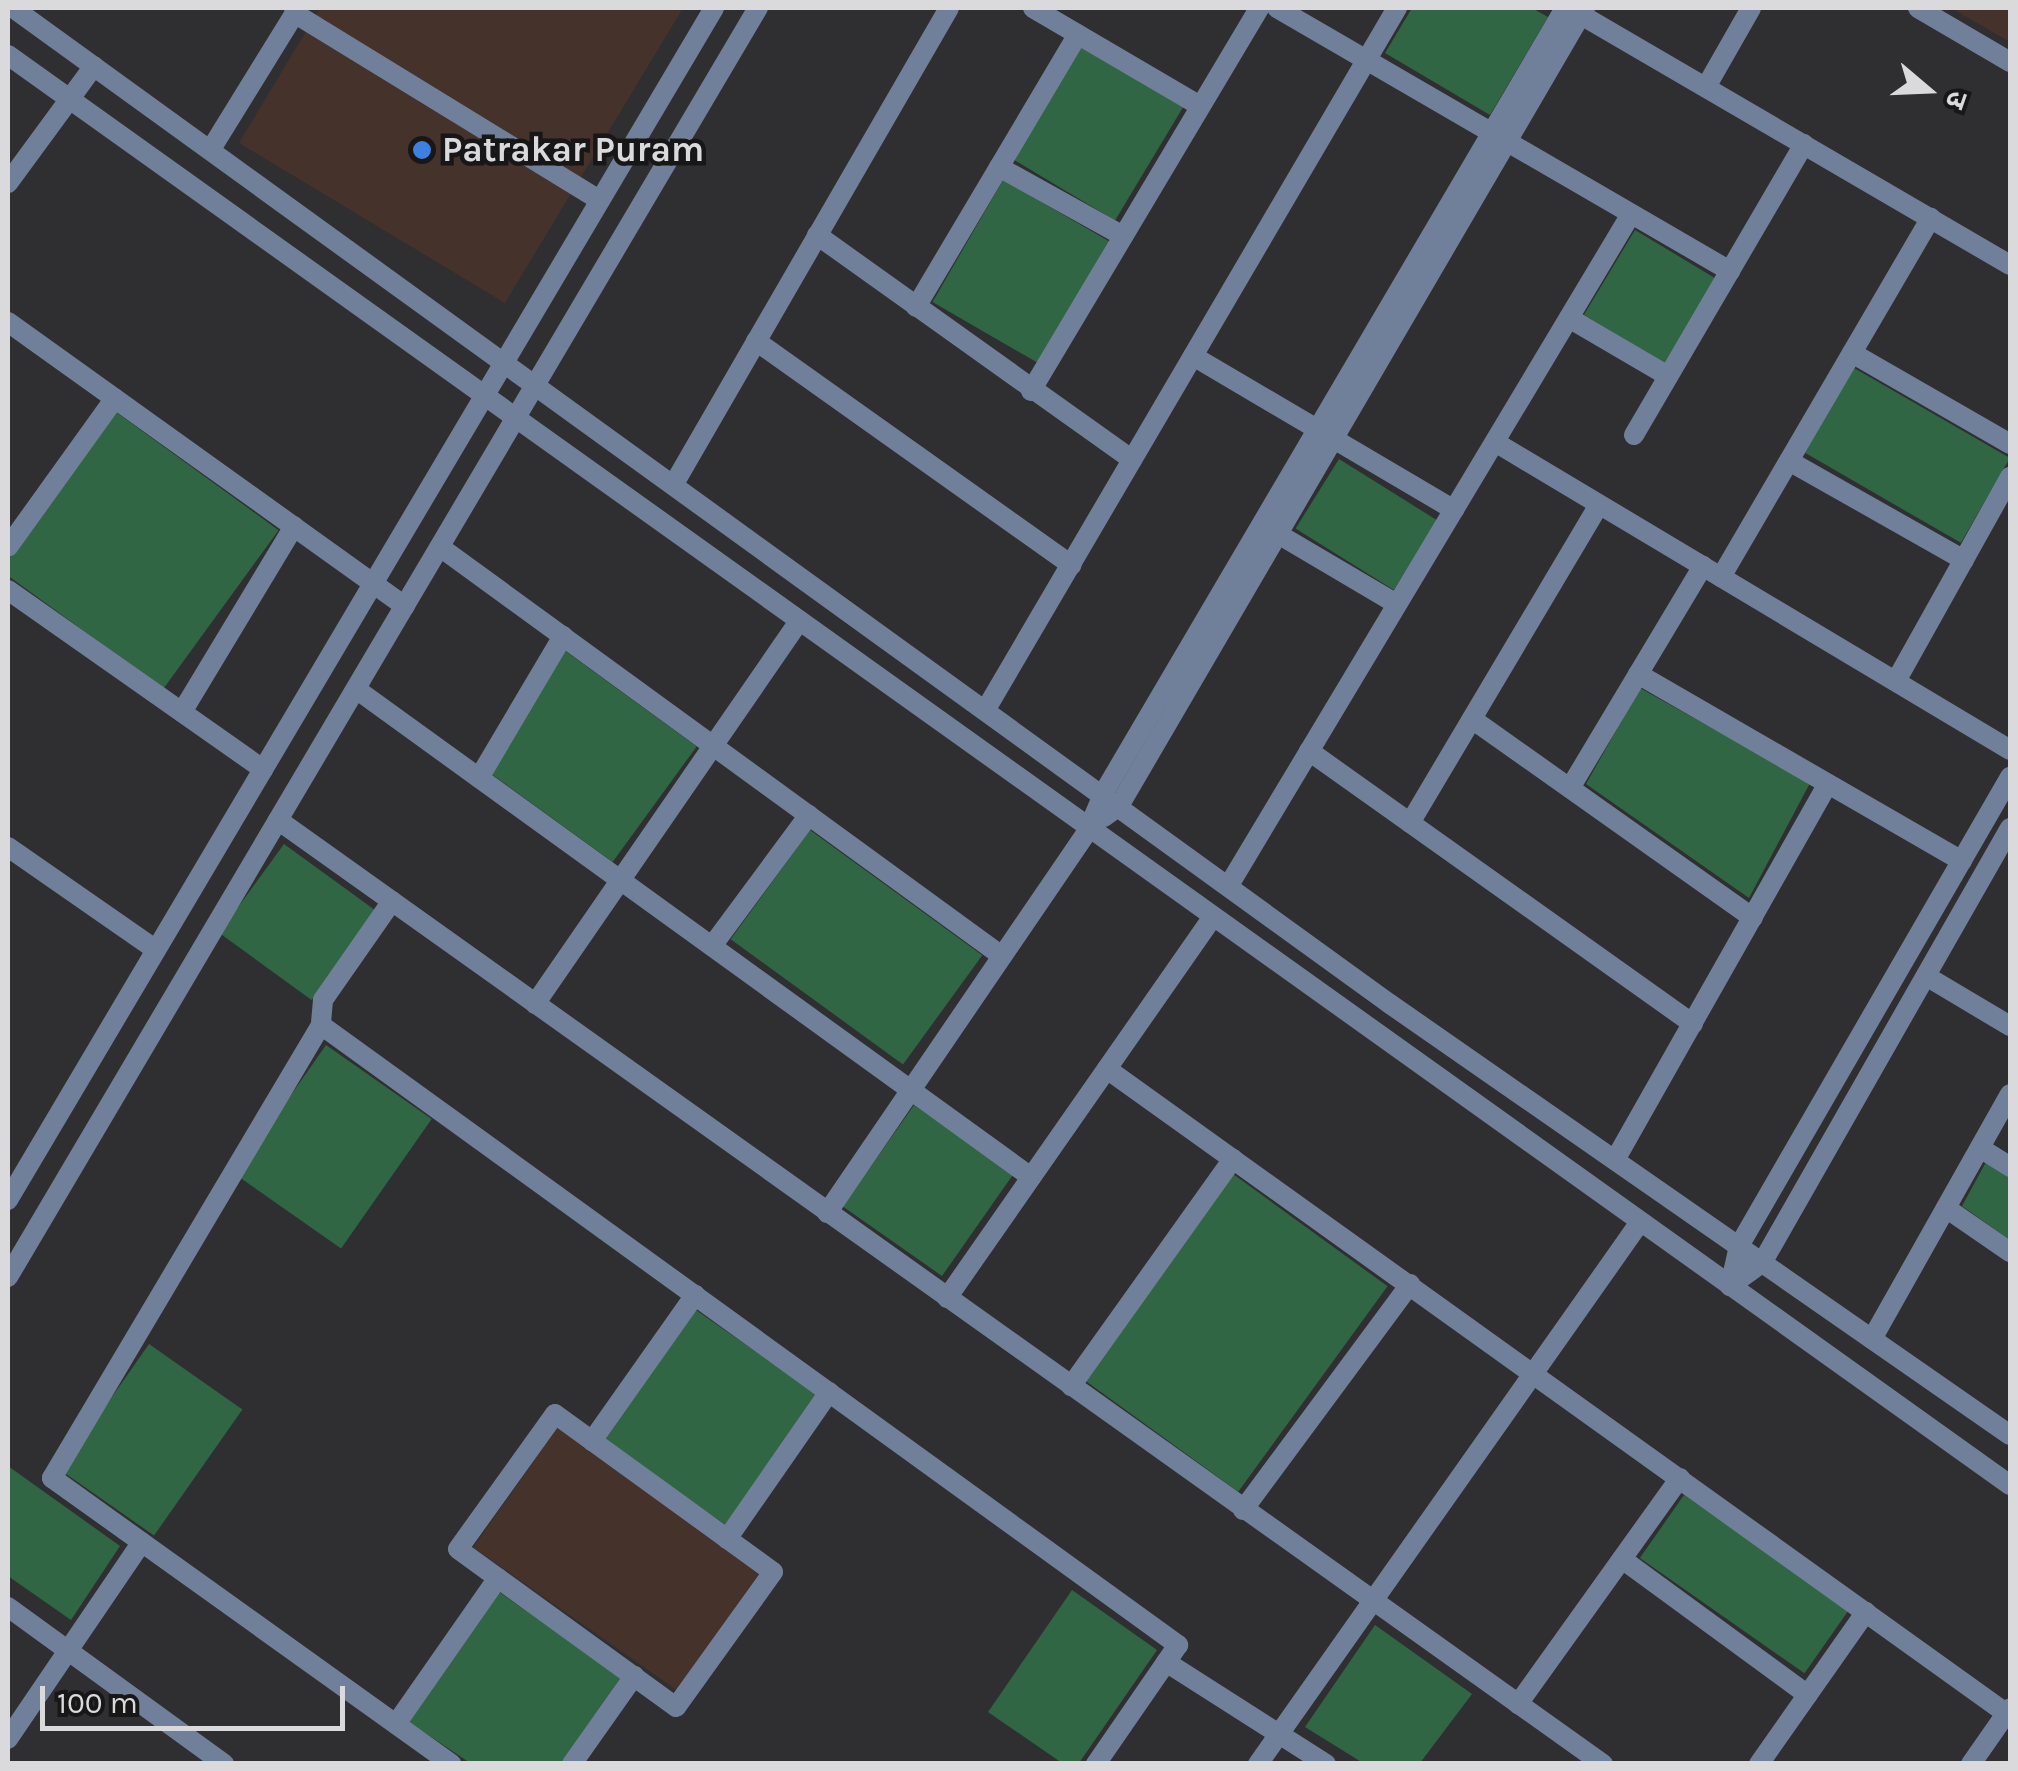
<!DOCTYPE html>
<meta charset="utf-8">
<style>
body{margin:0}
#map{position:relative;width:2018px;height:1771px;overflow:hidden;background:#2f2f31;font-family:Karla,"Noto Sans Devanagari",sans-serif}
div>[style]{position:absolute}
.commercial>*{inset:0;background:#44322b}
.education>*{inset:0;background:#45322b;transform-origin:0 0}
.green>*{inset:0;background:#306643;transform-origin:0 0}
.minor>*{height:20px;margin:-10px;padding:0 10px;transform-origin:10px;border-radius:10px;background:#71809a}
.tertiary>*{height:20px;margin:-10px;padding:0 10px;transform-origin:10px;border-radius:10px;background:#71809a}
.dots>*{width:28px;height:28px;translate:-50% -50%;box-sizing:border-box;border:5px solid #171718;border-radius:50%}
span{translate:-50% -50%;white-space:nowrap;text-align:center;line-height:1.15;-webkit-text-stroke:9px #171718;paint-order:stroke}
.poi-label{font-size:35px;color:#dad9db;font-weight:700}
.left{translate:0 -50%;text-align:left}
.frame{position:absolute;inset:0;border:10px solid #dad9db;pointer-events:none}
.north{position:absolute;left:1878px;top:40px;width:100px;height:100px;-webkit-text-stroke:8px #171718;paint-order:stroke;rotate:109deg;font-size:28px;font-weight:700;line-height:40px;text-align:center;color:#dad9db}
.north::after{content:'';display:block;margin:auto;width:35px;height:45px;background:#dad9db;clip-path:polygon(50% 0,100% 100%,50% 72%,0 100%)}
.scale{position:absolute;left:40px;top:1686px;width:305px;height:45px;box-sizing:border-box;border:5px solid #dad9db;border-top:0;padding-left:12px;font-size:30px;line-height:35px;white-space:nowrap;color:#dad9db;-webkit-text-stroke:8px #171718;paint-order:stroke}
</style>
<div id="map">
<div class="commercial">
<i style="clip-path:polygon(320px 8px,683px 8px,505px 303px,239px 143px)"></i>
</div>
<div class="education">
<i style="clip-path:polygon(1951px 8px,2010px 8px,2010px 42px)"></i>
<i style="left:557px;top:1428px;width:249px;height:146px;rotate:35deg"></i>
</div>
<div class="green">
<i style="clip-path:polygon(1412px 8px,1532px 8px,1548px 17px,1490px 115px,1385px 53px)"></i>
<i style="left:1081px;top:46px;width:119px;height:132px;rotate:31deg"></i>
<i style="left:1003px;top:180px;width:122px;height:141px;rotate:30deg"></i>
<i style="left:1635px;top:230px;width:94px;height:99px;rotate:31deg"></i>
<i style="left:1854px;top:368px;width:180px;height:98px;rotate:30deg"></i>
<i style="left:116px;top:412px;width:201px;height:196px;rotate:36deg"></i>
<i style="left:1339px;top:459px;width:116px;height:82px;rotate:32deg"></i>
<i style="left:564px;top:650px;width:164px;height:143px;rotate:36deg"></i>
<i style="clip-path:polygon(1640px 688px,1810px 783px,1749px 898px,1586px 784px)"></i>
<i style="left:810px;top:830px;width:213px;height:135px;rotate:36deg"></i>
<i style="left:284px;top:844px;width:114px;height:110px;rotate:36deg"></i>
<i style="left:326px;top:1045px;width:129px;height:158px;rotate:35deg"></i>
<i style="left:914px;top:1105px;width:121px;height:124px;rotate:35deg"></i>
<i style="clip-path:polygon(1986px 1162px,2010px 1176px,2010px 1240px,1962px 1206px)"></i>
<i style="left:1233px;top:1174px;width:191px;height:254px;rotate:36deg"></i>
<i style="left:696px;top:1310px;width:147px;height:159px;rotate:35deg"></i>
<i style="left:149px;top:1344px;width:114px;height:154px;rotate:35deg"></i>
<i style="clip-path:polygon(8px 1466px,120px 1546px,71px 1620px,8px 1576px)"></i>
<i style="left:1684px;top:1495px;width:201px;height:77px;rotate:35deg"></i>
<i style="clip-path:polygon(1072px 1590px,1157px 1650px,1079px 1763px,1062px 1763px,988px 1712px)"></i>
<i style="clip-path:polygon(499px 1592px,621px 1677px,561px 1763px,470px 1763px,409px 1722px)"></i>
<i style="clip-path:polygon(1375px 1625px,1472px 1694px,1420px 1763px,1363px 1763px,1305px 1727px)"></i>
</div>
<div class="minor">
<i style="left:1033px;top:8px;width:194px;rotate:30.4deg"></i>
<i style="left:1277px;top:8px;width:524px;rotate:30.14deg"></i>
<i style="left:1918px;top:8px;width:107px;rotate:30.4deg"></i>
<i style="left:1571px;top:9px;width:508px;rotate:30.25deg"></i>
<i style="left:294px;top:13px;width:358px;rotate:31.5deg"></i>
<i style="left:1706px;top:87px;width:91px;rotate:-60.3deg"></i>
<i style="left:211px;top:149px;width:166px;rotate:-58.3deg"></i>
<i style="left:999px;top:167px;width:142px;rotate:29.1deg"></i>
<i style="left:8px;top:183px;width:145px;rotate:-53.7deg"></i>
<i style="left:817px;top:235px;width:387px;rotate:35.5deg"></i>
<i style="left:916px;top:307px;width:317px;rotate:-59.3deg"></i>
<i style="left:1569px;top:318px;width:115px;rotate:30.4deg"></i>
<i style="left:8px;top:322px;width:488px;rotate:35.6deg"></i>
<i style="left:756px;top:341px;width:387px;rotate:35.4deg"></i>
<i style="left:1852px;top:353px;width:182px;rotate:29.9deg"></i>
<i style="left:1193px;top:356px;width:303px;rotate:30.5deg"></i>
<i style="left:1031px;top:391px;width:446px;rotate:-59.2deg"></i>
<i style="left:1634px;top:435px;width:337px;rotate:-59.7deg"></i>
<i style="left:1495px;top:442px;width:600px;rotate:30.88deg"></i>
<i style="left:1789px;top:461px;width:201px;rotate:29.5deg"></i>
<i style="left:675px;top:482px;width:547px;rotate:-59.97deg"></i>
<i style="left:1278px;top:534px;width:138px;rotate:30.5deg"></i>
<i style="left:8px;top:547px;width:183px;rotate:-54.3deg"></i>
<i style="left:440px;top:547px;width:695px;rotate:36.05deg"></i>
<i style="left:1721px;top:577px;width:416px;rotate:-59.7deg"></i>
<i style="left:8px;top:590px;width:312px;rotate:35.1deg"></i>
<i style="left:1638px;top:674px;width:374px;rotate:30deg"></i>
<i style="left:1896px;top:681px;width:234px;rotate:-60.8deg"></i>
<i style="left:356px;top:689px;width:833px;rotate:35.87deg"></i>
<i style="left:986px;top:709px;width:813px;rotate:-59.62deg"></i>
<i style="left:182px;top:712px;width:217px;rotate:-58.9deg"></i>
<i style="left:1472px;top:719px;width:344px;rotate:35.3deg"></i>
<i style="left:1309px;top:751px;width:471px;rotate:35.4deg"></i>
<i style="left:479px;top:778px;width:165px;rotate:-59.4deg"></i>
<i style="left:1570px;top:788px;width:259px;rotate:-59.1deg"></i>
<i style="left:1104px;top:817px;width:19px;rotate:-36deg"></i>
<i style="left:1119px;top:806px;width:924px;rotate:-59.72deg"></i>
<i style="left:278px;top:820px;width:1627px;rotate:35.47deg"></i>
<i style="left:1410px;top:823px;width:370px;rotate:-59.3deg"></i>
<i style="left:8px;top:847px;width:180px;rotate:34.8deg"></i>
<i style="left:1229px;top:885px;width:782px;rotate:-59.07deg"></i>
<i style="left:392px;top:901px;width:121px;rotate:124.9deg"></i>
<i style="left:323px;top:1000px;width:25px;rotate:95deg"></i>
<i style="left:321px;top:1025px;width:527px;rotate:120.7deg"></i>
<i style="left:52px;top:1478px;width:491px;rotate:35.6deg"></i>
<i style="left:712px;top:946px;width:163px;rotate:-53.5deg"></i>
<i style="left:1926px;top:976px;width:98px;rotate:30.8deg"></i>
<i style="left:535px;top:1004px;width:463px;rotate:-55.4deg"></i>
<i style="left:321px;top:1025px;width:1058px;rotate:35.88deg"></i>
<i style="left:1178px;top:1645px;width:145px;rotate:124.6deg"></i>
<i style="left:1107px;top:1069px;width:1111px;rotate:35.62deg"></i>
<i style="left:1980px;top:1148px;width:36px;rotate:32deg"></i>
<i style="left:1615px;top:1160px;width:432px;rotate:-60.5deg"></i>
<i style="left:1946px;top:1208px;width:78px;rotate:34.5deg"></i>
<i style="left:827px;top:1213px;width:463px;rotate:-55.7deg"></i>
<i style="left:1088px;top:830px;width:39px;rotate:-67deg"></i>
<i style="left:1103px;top:794px;width:912px;rotate:-59.55deg"></i>
<i style="left:947px;top:1298px;width:463px;rotate:-55.1deg"></i>
<i style="left:1872px;top:1339px;width:281px;rotate:-60.6deg"></i>
<i style="left:1071px;top:1386px;width:279px;rotate:-54.5deg"></i>
<i style="left:555px;top:1414px;width:269px;rotate:35.9deg"></i>
<i style="left:773px;top:1572px;width:166px;rotate:125.7deg"></i>
<i style="left:676px;top:1707px;width:269px;rotate:-144.1deg"></i>
<i style="left:458px;top:1549px;width:166px;rotate:-54.3deg"></i>
<i style="left:592px;top:1441px;width:179px;rotate:-54.8deg"></i>
<i style="left:1243px;top:1510px;width:281px;rotate:-53.5deg"></i>
<i style="left:727px;top:1539px;width:179px;rotate:-55.2deg"></i>
<i style="left:1622px;top:1559px;width:230px;rotate:36.2deg"></i>
<i style="left:8px;top:1607px;width:267px;rotate:36deg"></i>
<i style="left:1166px;top:1662px;width:190px;rotate:32.5deg"></i>
<i style="left:1518px;top:1704px;width:278px;rotate:-54.4deg"></i>
<i style="left:396px;top:1724px;width:178px;rotate:-55.1deg"></i>
<i style="left:8px;top:1739px;width:238px;rotate:-55.8deg"></i>
<i style="left:572px;top:1764px;width:108px;rotate:-54.8deg"></i>
<i style="left:1258px;top:1764px;width:663px;rotate:-54.82deg"></i>
<i style="left:1759px;top:1764px;width:186px;rotate:-54.9deg"></i>
<i style="left:1971px;top:1764px;width:68px;rotate:-55.1deg"></i>
</div>
<div class="tertiary">
<i style="left:13px;top:8px;width:1699px;rotate:35.88deg"></i>
<i style="left:1390px;top:1004px;width:755px;rotate:34.81deg"></i>
<i style="left:8px;top:55px;width:2460px;rotate:35.54deg"></i>
<i style="left:8px;top:1200px;width:1385px;rotate:-59.36deg"></i>
<i style="left:8px;top:1277px;width:1474px;rotate:-59.42deg"></i>
<i style="left:1730px;top:1286px;width:41px;rotate:-77.3deg"></i>
<i style="left:1739px;top:1246px;width:542px;rotate:-59.98deg"></i>
<i style="left:1730px;top:1286px;width:39px;rotate:-36deg"></i>
<i style="left:1762px;top:1263px;width:501px;rotate:-60.31deg"></i>
</div>
<div class="dots">
<i style="left:422px;top:150px;background:#3f7fe0"></i>
</div>
<div class="poi-label">
<span class="left" style="left:442px;top:150px">Patrakar Puram</span>
</div>
<div class="frame"></div>
<div class="north">उ</div>
<div class="scale">100 m</div>
</div>
